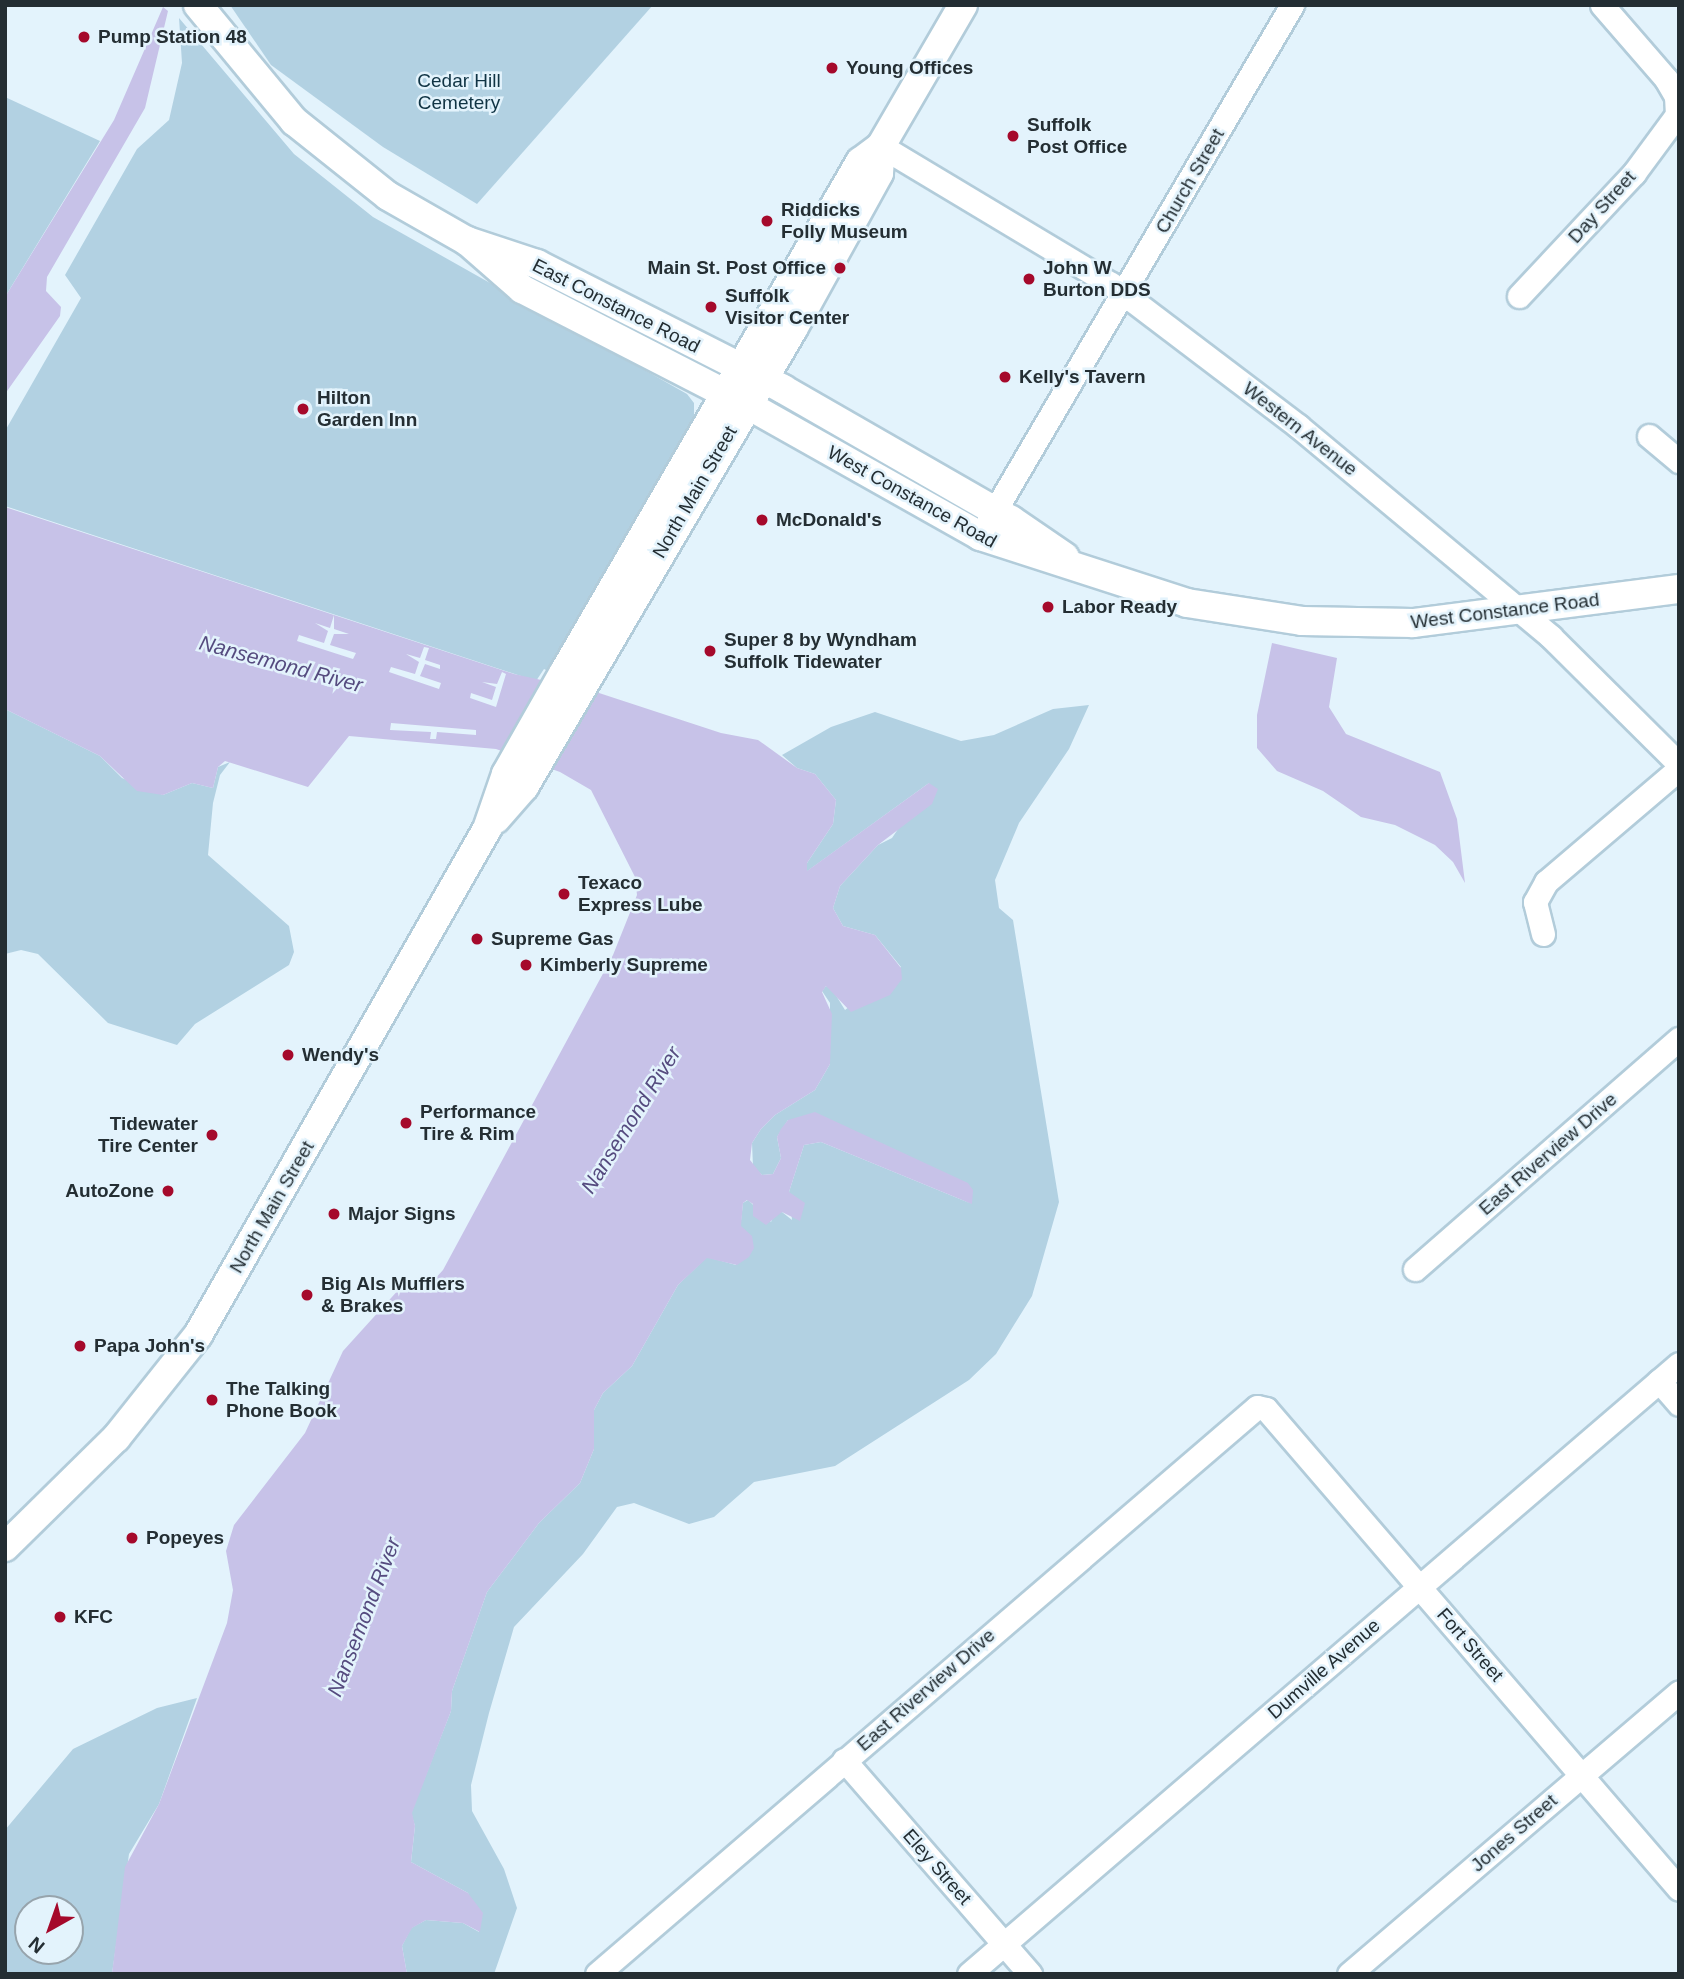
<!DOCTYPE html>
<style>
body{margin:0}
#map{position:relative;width:1684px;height:1979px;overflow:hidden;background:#e3f3fc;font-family:Helvetica,sans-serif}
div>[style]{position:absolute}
.green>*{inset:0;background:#b2d1e2}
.water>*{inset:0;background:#c7c2e8}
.pier>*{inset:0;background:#e3f3fc}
.roads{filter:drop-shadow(2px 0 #b2ccda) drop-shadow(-2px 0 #b2ccda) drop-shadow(0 2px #b2ccda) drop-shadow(0 -2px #b2ccda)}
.minor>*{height:23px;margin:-11.5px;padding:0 11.5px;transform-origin:11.5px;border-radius:11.5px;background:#fff}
.major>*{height:28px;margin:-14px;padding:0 14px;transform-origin:14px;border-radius:14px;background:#fff}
.dots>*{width:19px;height:19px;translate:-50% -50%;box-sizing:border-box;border:4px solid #e3f3fc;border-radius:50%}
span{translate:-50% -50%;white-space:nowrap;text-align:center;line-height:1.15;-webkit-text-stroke:5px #e3f3fc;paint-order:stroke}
.poi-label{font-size:19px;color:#242e33;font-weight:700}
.left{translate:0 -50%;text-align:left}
.right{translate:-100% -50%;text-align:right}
.park-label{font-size:19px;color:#103444}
.street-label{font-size:19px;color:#242e33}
.water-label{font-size:21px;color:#554b7f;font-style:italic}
.frame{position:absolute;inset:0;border:7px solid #242e33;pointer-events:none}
.north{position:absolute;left:14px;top:1895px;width:70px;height:70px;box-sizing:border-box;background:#e3f3fc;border:2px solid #97a4ac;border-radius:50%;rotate:220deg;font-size:19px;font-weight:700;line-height:28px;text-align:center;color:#242e33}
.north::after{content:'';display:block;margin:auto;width:24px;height:32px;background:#a5092b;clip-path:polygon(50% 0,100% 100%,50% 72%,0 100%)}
</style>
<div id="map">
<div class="green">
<i style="clip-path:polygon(230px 5px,653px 5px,477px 204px,383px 147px,271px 65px)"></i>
<i style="clip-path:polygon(179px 18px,294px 154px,373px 217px,687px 394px,694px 403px,694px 419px,548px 671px,544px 669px,536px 681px,5px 506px,5px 431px,81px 298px,65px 275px,137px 149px,169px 120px,182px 63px)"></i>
<i style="clip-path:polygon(5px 97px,100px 141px,5px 297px)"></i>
<i style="clip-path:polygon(1089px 705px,1069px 749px,1019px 823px,995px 880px,999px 908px,1013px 920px,1059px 1202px,1032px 1296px,996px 1354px,969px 1380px,835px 1466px,754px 1482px,714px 1517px,689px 1524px,634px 1503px,617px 1507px,583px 1554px,514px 1627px,489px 1713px,471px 1785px,472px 1811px,504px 1869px,517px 1908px,494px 1974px,407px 1974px,402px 1946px,411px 1928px,426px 1920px,463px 1923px,479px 1932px,468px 1893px,411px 1862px,415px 1826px,411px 1813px,451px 1711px,452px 1691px,487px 1592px,539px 1523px,580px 1483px,594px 1449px,594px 1410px,603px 1393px,632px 1366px,678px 1285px,707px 1257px,736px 1265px,743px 1203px,748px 1200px,771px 1222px,775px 1213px,782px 1212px,792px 1220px,789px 1192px,804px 1145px,821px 1142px,972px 1204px,788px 1120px,777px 1137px,781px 1158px,773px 1174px,762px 1175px,753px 1167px,752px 1143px,761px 1129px,775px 1115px,815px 1090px,830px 1064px,830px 1003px,822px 991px,826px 986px,832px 989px,845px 1010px,901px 967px,875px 935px,843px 926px,833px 908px,840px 886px,878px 845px,892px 838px,929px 783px,806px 872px,807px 863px,833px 824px,836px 800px,815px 774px,797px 768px,782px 755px,831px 727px,875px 712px,961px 741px,994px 735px,1053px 709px)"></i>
<i style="clip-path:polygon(5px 709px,100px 756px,122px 778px,163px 795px,192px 783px,213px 788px,218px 767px,230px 762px,220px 775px,213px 803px,208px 855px,289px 926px,294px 952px,289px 965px,195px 1024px,177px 1045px,108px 1023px,38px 954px,21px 950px,5px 954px)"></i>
<i style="clip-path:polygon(evenodd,197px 1698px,159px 1804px,129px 1854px,112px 1974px,5px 1974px,5px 1830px,73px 1749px,157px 1708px,197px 1698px,28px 1909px,70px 1909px,70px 1951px,28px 1951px,28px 1909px)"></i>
</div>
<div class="water">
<i style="clip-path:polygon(163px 7px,168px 11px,145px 108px,47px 277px,46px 291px,61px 307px,60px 316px,5px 394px,5px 297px,114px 120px)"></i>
<i style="clip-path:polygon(5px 507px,514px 674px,596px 692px,721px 733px,758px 740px,797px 768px,815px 774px,836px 800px,833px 824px,807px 863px,807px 871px,929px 783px,938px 789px,932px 804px,878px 845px,840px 886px,833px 908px,843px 926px,875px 935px,901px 968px,902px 979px,890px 995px,851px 1012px,826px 986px,822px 992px,832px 1014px,830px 1064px,815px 1090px,775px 1115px,761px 1129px,752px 1143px,750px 1160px,762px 1175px,773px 1174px,781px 1158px,777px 1137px,781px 1129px,788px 1120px,815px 1112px,968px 1183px,973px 1190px,972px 1204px,821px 1142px,804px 1145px,789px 1192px,805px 1203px,800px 1221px,782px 1212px,766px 1225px,753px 1216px,753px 1204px,747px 1200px,743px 1203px,741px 1226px,752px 1236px,754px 1248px,749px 1257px,737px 1265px,707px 1258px,678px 1285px,632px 1366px,603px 1393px,594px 1410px,594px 1449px,580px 1483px,539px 1523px,487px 1592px,452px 1691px,451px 1711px,412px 1813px,415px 1826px,411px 1862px,468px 1893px,483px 1913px,480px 1932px,463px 1923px,426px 1920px,412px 1928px,402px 1946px,407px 1974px,112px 1974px,125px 1867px,159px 1804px,227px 1623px,233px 1590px,226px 1551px,234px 1525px,305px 1433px,343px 1351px,401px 1287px,409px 1281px,424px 1291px,443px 1270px,613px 955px,637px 895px,635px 877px,591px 790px,560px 772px,496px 749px,349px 736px,308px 787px,225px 761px,218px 767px,213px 788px,192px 783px,163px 795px,137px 791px,100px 756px,5px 709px)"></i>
<i style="clip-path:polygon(1272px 643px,1337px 658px,1329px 707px,1346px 734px,1440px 772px,1457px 819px,1465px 883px,1453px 862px,1435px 845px,1395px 825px,1361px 817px,1323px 791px,1277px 771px,1257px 748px,1257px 715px)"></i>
</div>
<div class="pier">
<i style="clip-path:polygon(334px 615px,334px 629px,349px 634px,334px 634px,330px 645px,356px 653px,353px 659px,297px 641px,299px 635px,324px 643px,328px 631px,315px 623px,330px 628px)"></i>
<i style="clip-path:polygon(424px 647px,429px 648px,425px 660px,440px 665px,440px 669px,425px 664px,420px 676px,441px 683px,439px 689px,389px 672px,391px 667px,415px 674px,419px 662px,406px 654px,420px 658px)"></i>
<i style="clip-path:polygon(502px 672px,506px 674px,496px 707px,470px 698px,471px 693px,492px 700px,496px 687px,482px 682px,497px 684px)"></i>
<i style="clip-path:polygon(391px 723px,476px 730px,476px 735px,437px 732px,436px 739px,430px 739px,431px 732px,390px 730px)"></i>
</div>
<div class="roads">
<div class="minor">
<i style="left:1602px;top:5px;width:98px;rotate:49.1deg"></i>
<i style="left:1666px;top:79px;width:20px;rotate:60deg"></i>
<i style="left:1676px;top:96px;width:18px;rotate:87deg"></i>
<i style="left:881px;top:146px;width:268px;rotate:31deg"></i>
<i style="left:1111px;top:284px;width:235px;rotate:37.2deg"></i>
<i style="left:1298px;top:426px;width:329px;rotate:39.8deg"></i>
<i style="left:1551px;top:637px;width:180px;rotate:44.8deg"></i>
<i style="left:1519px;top:296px;width:168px;rotate:-46.9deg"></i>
<i style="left:1634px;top:173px;width:76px;rotate:-53.6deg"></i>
<i style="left:1649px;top:436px;width:39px;rotate:40deg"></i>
<i style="left:987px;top:524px;width:602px;rotate:-59.56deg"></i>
<i style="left:1543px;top:934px;width:33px;rotate:-104deg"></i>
<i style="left:1535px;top:902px;width:23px;rotate:-61deg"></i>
<i style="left:1546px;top:882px;width:175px;rotate:-40.4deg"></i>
<i style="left:1415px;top:1269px;width:350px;rotate:-41.1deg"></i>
<i style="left:1659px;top:1381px;width:30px;rotate:49deg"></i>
<i style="left:844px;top:1760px;width:284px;rotate:49deg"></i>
<i style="left:597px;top:1974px;width:870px;rotate:-40.67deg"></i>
<i style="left:1257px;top:1407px;width:9px;rotate:13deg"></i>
<i style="left:1266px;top:1409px;width:633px;rotate:49.29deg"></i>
<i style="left:969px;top:1974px;width:936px;rotate:-40.67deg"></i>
<i style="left:1349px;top:1974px;width:434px;rotate:-40.5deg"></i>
</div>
<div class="major">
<i style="left:198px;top:5px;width:151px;rotate:50.4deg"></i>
<i style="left:294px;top:121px;width:120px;rotate:38.6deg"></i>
<i style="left:388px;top:196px;width:91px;rotate:29.7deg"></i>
<i style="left:467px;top:241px;width:74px;rotate:18.2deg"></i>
<i style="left:537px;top:264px;width:276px;rotate:26.9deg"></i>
<i style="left:783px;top:389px;width:263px;rotate:29.9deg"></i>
<i style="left:1011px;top:520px;width:65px;rotate:34.4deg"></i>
<i style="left:467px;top:241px;width:73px;rotate:41.1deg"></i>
<i style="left:522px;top:289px;width:252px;rotate:27.2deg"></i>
<i style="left:746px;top:404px;width:269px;rotate:29.4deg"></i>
<i style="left:980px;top:536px;width:218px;rotate:17.9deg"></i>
<i style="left:1187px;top:603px;width:116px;rotate:8.9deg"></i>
<i style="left:1302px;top:621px;width:111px;rotate:1deg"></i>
<i style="left:1413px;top:623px;width:268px;rotate:-7.3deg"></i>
<i style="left:496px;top:819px;width:43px;rotate:-48.8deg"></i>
<i style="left:524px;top:787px;width:531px;rotate:-59.57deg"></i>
<i style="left:793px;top:329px;width:178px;rotate:-61.1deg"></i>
<i style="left:879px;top:173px;width:27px;rotate:-86deg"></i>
<i style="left:5px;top:1547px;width:156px;rotate:-44.5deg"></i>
<i style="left:116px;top:1438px;width:132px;rotate:-51.5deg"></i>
<i style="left:198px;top:1335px;width:583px;rotate:-60.27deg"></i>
<i style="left:487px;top:829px;width:58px;rotate:-70.9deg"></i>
<i style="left:506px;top:774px;width:117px;rotate:-60.4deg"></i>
<i style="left:564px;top:672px;width:590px;rotate:-59.87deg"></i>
<i style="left:860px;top:162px;width:26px;rotate:-37deg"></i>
<i style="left:881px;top:146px;width:163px;rotate:-59.8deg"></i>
</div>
</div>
<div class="dots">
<i style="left:84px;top:37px;background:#a5092b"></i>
<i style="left:832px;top:68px;background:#a5092b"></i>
<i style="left:1013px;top:136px;background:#a5092b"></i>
<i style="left:767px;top:221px;background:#a5092b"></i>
<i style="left:840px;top:268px;background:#a5092b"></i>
<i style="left:1029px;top:279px;background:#a5092b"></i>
<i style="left:711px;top:307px;background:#a5092b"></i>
<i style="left:1005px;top:377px;background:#a5092b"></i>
<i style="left:303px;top:409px;background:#a5092b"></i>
<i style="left:762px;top:520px;background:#a5092b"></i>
<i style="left:1048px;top:607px;background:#a5092b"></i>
<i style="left:710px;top:651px;background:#a5092b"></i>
<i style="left:564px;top:894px;background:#a5092b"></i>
<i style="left:477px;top:939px;background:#a5092b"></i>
<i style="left:526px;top:965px;background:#a5092b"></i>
<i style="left:288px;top:1055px;background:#a5092b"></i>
<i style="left:406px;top:1123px;background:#a5092b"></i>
<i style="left:212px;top:1135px;background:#a5092b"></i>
<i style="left:168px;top:1191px;background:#a5092b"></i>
<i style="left:334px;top:1214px;background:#a5092b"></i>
<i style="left:307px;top:1295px;background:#a5092b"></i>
<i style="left:80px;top:1346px;background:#a5092b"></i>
<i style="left:212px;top:1400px;background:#a5092b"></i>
<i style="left:132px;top:1538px;background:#a5092b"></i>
<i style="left:60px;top:1617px;background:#a5092b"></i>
</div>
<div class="poi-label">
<span class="left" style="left:98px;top:37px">Pump Station 48</span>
<span class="left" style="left:846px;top:68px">Young Offices</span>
<span class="left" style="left:1027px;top:136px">Suffolk<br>Post Office</span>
<span class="left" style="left:781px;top:221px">Riddicks<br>Folly Museum</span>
<span class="right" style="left:826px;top:268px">Main St. Post Office</span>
<span class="left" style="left:1043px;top:279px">John W<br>Burton DDS</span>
<span class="left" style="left:725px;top:307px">Suffolk<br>Visitor Center</span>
<span class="left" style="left:1019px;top:377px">Kelly's Tavern</span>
<span class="left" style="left:317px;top:409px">Hilton<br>Garden Inn</span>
<span class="left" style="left:776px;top:520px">McDonald's</span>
<span class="left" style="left:1062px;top:607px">Labor Ready</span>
<span class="left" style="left:724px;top:651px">Super 8 by Wyndham<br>Suffolk Tidewater</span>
<span class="left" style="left:578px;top:894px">Texaco<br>Express Lube</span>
<span class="left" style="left:491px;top:939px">Supreme Gas</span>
<span class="left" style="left:540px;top:965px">Kimberly Supreme</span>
<span class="left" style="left:302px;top:1055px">Wendy's</span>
<span class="left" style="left:420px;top:1123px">Performance<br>Tire &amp; Rim</span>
<span class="right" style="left:198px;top:1135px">Tidewater<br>Tire Center</span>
<span class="right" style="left:154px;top:1191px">AutoZone</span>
<span class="left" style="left:348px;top:1214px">Major Signs</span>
<span class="left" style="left:321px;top:1295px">Big Als Mufflers<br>&amp; Brakes</span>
<span class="left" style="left:94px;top:1346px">Papa John's</span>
<span class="left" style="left:226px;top:1400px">The Talking<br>Phone Book</span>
<span class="left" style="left:146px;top:1538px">Popeyes</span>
<span class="left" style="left:74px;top:1617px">KFC</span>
</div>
<div class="park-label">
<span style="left:459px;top:92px">Cedar Hill<br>Cemetery</span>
</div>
<div class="street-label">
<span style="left:1190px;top:181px;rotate:-60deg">Church Street</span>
<span style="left:1602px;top:207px;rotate:-48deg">Day Street</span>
<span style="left:616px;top:306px;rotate:27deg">East Constance Road</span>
<span style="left:1300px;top:429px;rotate:38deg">Western Avenue</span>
<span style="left:695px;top:492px;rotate:-60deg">North Main Street</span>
<span style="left:912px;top:497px;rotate:29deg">West Constance Road</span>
<span style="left:1505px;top:611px;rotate:-7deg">West Constance Road</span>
<span style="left:1548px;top:1154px;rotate:-41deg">East Riverview Drive</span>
<span style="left:272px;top:1207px;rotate:-60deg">North Main Street</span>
<span style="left:1470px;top:1645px;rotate:49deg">Fort Street</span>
<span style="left:1324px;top:1669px;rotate:-41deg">Dumville Avenue</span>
<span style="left:926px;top:1690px;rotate:-41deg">East Riverview Drive</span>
<span style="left:1514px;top:1833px;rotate:-41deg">Jones Street</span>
<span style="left:937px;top:1867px;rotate:49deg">Eley Street</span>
</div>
<div class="water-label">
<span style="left:281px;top:664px;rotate:15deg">Nansemond River</span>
<span style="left:631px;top:1120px;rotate:-58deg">Nansemond River</span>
<span style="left:364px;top:1617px;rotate:-69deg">Nansemond River</span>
</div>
<div class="frame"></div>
<div class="north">N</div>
</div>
